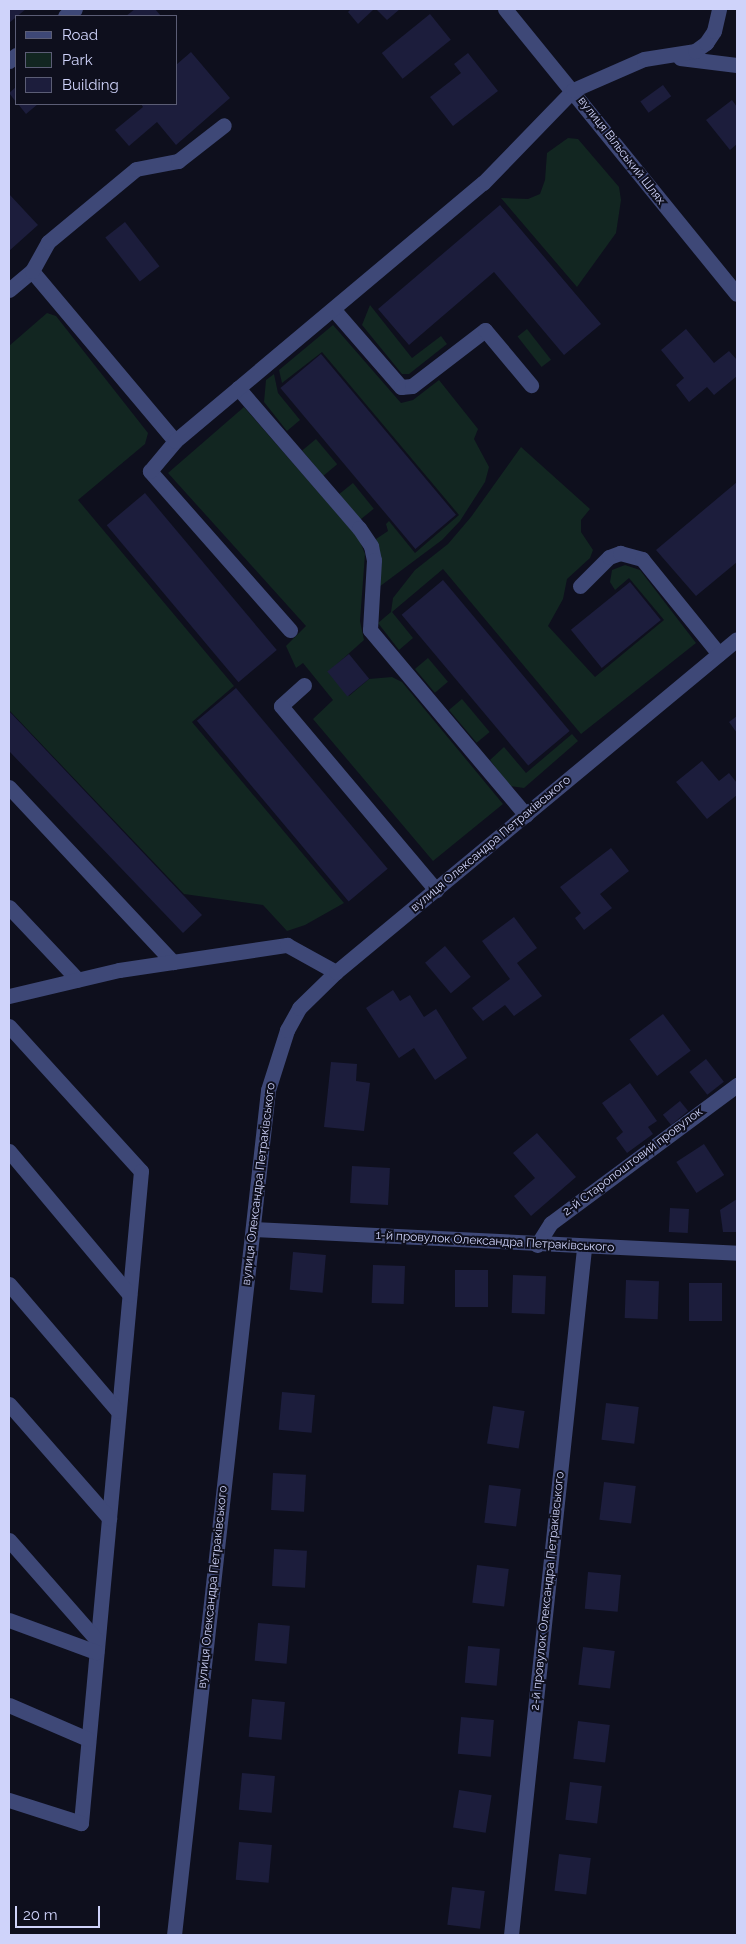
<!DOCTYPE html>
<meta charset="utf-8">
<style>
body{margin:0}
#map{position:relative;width:746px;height:1944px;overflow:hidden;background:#0e0f1d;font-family:Raleway,sans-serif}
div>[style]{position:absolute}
.green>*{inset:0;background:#122621;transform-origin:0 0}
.building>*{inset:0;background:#1c1d3c;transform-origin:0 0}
.minor>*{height:15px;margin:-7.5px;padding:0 7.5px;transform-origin:7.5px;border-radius:7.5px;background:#3e4877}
span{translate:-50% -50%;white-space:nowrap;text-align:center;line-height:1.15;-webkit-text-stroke:4px #0e0f1d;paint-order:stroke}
.street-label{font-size:12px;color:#cfd3fa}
.frame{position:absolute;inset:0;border:10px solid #cfd3fa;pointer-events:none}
.legend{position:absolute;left:15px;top:15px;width:162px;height:90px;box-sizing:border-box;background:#0e0f1d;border:1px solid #5b5d75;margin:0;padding:6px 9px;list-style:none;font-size:15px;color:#cfd3fa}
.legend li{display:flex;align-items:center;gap:10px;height:25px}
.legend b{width:25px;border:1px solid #5b5d75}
.scale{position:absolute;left:15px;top:1906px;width:85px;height:22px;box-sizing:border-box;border:2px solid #cfd3fa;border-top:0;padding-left:6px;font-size:15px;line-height:18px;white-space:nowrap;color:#cfd3fa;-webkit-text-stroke:4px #0e0f1d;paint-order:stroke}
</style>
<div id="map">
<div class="green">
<i style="clip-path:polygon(568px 138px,578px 139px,619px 187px,621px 200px,616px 233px,577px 287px,501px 198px,528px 199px,540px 194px,545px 180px,547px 153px)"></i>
<i style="clip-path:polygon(370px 305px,412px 358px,441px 336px,447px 344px,409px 374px,402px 374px,362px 325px)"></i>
<i style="clip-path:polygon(47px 313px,56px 316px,148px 433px,145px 444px,78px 500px,234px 686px,192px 722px,344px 903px,305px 925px,287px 931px,263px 905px,184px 894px,9px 710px,9px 346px)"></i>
<i style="clip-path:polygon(333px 325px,401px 403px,413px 400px,439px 380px,478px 429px,474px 439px,489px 467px,485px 482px,460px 521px,442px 540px,379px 587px,381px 559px,376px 539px,388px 531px,386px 524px,389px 521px,415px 553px,459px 515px,322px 352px,282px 383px,279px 370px)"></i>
<i style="left:527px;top:329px;width:39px;height:12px;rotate:52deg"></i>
<i style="clip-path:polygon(274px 374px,278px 393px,300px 420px,287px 431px,264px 402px,266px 380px)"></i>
<i style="clip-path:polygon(244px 407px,359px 539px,365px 554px,360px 621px,364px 640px,328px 672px,349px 696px,369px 679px,392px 677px,402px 682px,503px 804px,433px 861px,313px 719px,333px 700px,303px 663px,296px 668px,286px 646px,306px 626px,168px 473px)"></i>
<i style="left:316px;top:439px;width:33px;height:18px;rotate:50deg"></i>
<i style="clip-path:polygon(521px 447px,590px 509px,581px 520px,581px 532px,593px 550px,590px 558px,567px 579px,563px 599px,548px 626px,595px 677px,664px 620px,629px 578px,615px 590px,610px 582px,612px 570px,625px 565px,640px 570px,696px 643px,581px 734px,443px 569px,392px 612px,413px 638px,399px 650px,378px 623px,391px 612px,393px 598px,415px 570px,448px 544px,471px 517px)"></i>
<i style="left:353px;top:483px;width:33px;height:18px;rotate:51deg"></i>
<i style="left:428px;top:658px;width:31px;height:17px;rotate:50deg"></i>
<i style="left:462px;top:699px;width:43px;height:17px;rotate:50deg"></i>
<i style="clip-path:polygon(572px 734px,578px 741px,524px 788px,510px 786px,490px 760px,504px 747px,526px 773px)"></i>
</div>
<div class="building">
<i style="clip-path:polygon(9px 9px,26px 9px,9px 23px)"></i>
<i style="clip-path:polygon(135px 9px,155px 9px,161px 16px,126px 16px)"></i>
<i style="clip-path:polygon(351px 9px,374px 9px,358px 24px,348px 12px)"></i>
<i style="clip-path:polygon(376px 9px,400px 9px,387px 20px)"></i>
<i style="left:430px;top:14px;width:33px;height:62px;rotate:51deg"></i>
<i style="clip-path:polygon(191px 52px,230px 98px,176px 145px,157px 122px,129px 146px,115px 130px,143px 107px,141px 104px,176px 104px,176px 65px)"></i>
<i style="clip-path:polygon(468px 53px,498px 91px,453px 126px,430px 97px,461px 73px,454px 64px)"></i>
<i style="left:663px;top:85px;width:14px;height:28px;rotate:54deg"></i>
<i style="clip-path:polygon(16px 87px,16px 102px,9px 93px)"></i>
<i style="clip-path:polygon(732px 100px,737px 107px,737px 144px,730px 150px,706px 120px)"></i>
<i style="clip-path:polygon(18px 104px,38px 104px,26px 114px)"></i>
<i style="clip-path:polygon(9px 194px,38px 225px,9px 251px)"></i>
<i style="clip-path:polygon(500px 205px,601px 324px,564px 355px,494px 272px,409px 345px,378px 309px)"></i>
<i style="left:125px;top:222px;width:56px;height:25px;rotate:52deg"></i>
<i style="clip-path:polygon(686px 329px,714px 363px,729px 351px,737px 360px,737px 376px,714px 395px,707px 387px,689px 402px,676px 385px,684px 378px,661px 350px)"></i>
<i style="left:321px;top:354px;width:210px;height:53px;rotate:50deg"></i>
<i style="clip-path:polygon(737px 482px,737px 562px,696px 596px,656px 550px)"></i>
<i style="left:145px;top:493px;width:205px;height:50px;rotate:50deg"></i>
<i style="left:443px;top:580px;width:197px;height:54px;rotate:50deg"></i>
<i style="left:630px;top:582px;width:49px;height:76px;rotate:51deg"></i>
<i style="left:349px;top:654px;width:32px;height:28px;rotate:51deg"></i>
<i style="left:236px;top:688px;width:236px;height:51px;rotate:50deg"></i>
<i style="clip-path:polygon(9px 711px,202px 915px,183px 933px,9px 751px)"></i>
<i style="clip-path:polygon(737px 716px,737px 733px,729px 722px)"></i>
<i style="clip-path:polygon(702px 761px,719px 781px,729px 773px,737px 783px,737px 795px,707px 819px,676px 782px)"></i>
<i style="clip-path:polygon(611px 848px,629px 871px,600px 894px,612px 908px,584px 930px,575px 918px,581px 913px,560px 887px)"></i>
<i style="clip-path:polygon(514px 917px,537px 948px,517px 963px,542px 996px,514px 1016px,505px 1005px,483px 1021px,472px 1008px,510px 979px,482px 941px)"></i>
<i style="left:445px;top:946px;width:40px;height:26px;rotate:50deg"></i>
<i style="clip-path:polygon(393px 990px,400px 1001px,410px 995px,424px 1017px,436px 1009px,467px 1058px,435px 1080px,414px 1048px,399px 1058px,366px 1008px)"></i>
<i style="left:663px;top:1014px;width:46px;height:42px;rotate:53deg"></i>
<i style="left:706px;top:1059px;width:29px;height:21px;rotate:52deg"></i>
<i style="clip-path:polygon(331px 1062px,357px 1064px,356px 1081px,370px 1083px,364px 1131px,324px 1127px)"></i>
<i style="clip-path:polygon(630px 1083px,657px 1121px,648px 1127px,653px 1134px,627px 1153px,616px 1138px,623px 1132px,602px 1103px)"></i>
<i style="left:680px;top:1101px;width:13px;height:22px;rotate:51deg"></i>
<i style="clip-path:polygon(537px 1133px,576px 1177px,531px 1216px,514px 1196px,535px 1178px,513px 1153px)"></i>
<i style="left:704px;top:1144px;width:37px;height:33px;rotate:57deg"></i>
<i style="left:352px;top:1166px;width:38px;height:37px;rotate:3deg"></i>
<i style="clip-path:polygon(737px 1199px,737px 1232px,723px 1232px,720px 1210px)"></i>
<i style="left:670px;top:1208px;width:19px;height:24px;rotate:3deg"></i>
<i style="left:293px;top:1252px;width:33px;height:38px;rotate:5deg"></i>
<i style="left:373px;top:1265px;width:32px;height:38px;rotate:2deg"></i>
<i style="left:455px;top:1270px;width:33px;height:37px"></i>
<i style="left:513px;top:1275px;width:33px;height:38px;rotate:2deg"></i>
<i style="left:626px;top:1280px;width:33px;height:38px;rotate:2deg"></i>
<i style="left:689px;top:1283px;width:33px;height:38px"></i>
<i style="left:282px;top:1392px;width:33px;height:38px;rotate:5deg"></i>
<i style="left:606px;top:1403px;width:33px;height:37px;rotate:7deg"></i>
<i style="left:493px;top:1406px;width:32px;height:38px;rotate:9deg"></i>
<i style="left:273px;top:1473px;width:33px;height:37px;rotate:3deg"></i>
<i style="left:604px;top:1482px;width:32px;height:38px;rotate:7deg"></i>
<i style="left:489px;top:1485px;width:32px;height:38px;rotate:7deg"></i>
<i style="left:274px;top:1549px;width:33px;height:37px;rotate:3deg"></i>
<i style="left:477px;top:1565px;width:32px;height:38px;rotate:7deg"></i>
<i style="left:588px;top:1572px;width:33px;height:37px;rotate:5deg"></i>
<i style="left:258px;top:1623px;width:32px;height:38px;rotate:5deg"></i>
<i style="left:468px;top:1646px;width:32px;height:37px;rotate:5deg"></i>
<i style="left:583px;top:1647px;width:32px;height:38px;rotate:7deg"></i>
<i style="left:252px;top:1699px;width:33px;height:38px;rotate:5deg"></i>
<i style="left:461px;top:1717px;width:33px;height:37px;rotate:5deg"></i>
<i style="left:578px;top:1721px;width:32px;height:38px;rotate:7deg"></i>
<i style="left:242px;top:1773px;width:33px;height:37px;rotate:5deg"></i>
<i style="left:570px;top:1782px;width:32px;height:38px;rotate:7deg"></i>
<i style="left:459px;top:1790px;width:33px;height:38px;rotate:9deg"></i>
<i style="left:239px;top:1842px;width:33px;height:38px;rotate:5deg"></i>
<i style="left:559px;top:1854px;width:32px;height:37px;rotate:7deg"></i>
<i style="left:452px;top:1887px;width:33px;height:38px;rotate:7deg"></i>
</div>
<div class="minor">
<i style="left:505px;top:9px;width:367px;rotate:50.9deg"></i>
<i style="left:65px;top:16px;width:12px;rotate:-35deg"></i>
<i style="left:680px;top:58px;width:57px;rotate:7deg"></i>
<i style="left:9px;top:61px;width:9px;rotate:-41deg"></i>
<i style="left:9px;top:290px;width:30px;rotate:-40deg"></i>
<i style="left:334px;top:310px;width:102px;rotate:49deg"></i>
<i style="left:401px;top:387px;width:11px;rotate:-5deg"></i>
<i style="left:412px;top:386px;width:92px;rotate:-37.5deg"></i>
<i style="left:485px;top:330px;width:72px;rotate:50.1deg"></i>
<i style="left:238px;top:388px;width:185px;rotate:49.2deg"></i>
<i style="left:359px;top:528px;width:22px;rotate:56deg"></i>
<i style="left:371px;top:546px;width:14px;rotate:78deg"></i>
<i style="left:374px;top:560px;width:70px;rotate:93.3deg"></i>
<i style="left:370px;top:630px;width:242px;rotate:49.9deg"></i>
<i style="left:175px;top:441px;width:222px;rotate:-130.1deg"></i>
<i style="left:32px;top:271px;width:33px;rotate:-61deg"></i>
<i style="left:48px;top:242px;width:114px;rotate:-39.7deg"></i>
<i style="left:136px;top:169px;width:43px;rotate:-10.8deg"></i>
<i style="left:178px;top:161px;width:58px;rotate:-38deg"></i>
<i style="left:580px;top:586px;width:41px;rotate:-45deg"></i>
<i style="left:609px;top:557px;width:12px;rotate:-20deg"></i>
<i style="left:620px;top:553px;width:23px;rotate:15deg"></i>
<i style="left:642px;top:559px;width:122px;rotate:51deg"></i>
<i style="left:290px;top:630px;width:212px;rotate:-131.4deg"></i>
<i style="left:150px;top:471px;width:39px;rotate:-50deg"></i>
<i style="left:175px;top:441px;width:402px;rotate:-40deg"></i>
<i style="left:483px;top:183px;width:129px;rotate:-45.9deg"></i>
<i style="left:573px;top:90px;width:77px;rotate:-23.6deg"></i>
<i style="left:644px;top:59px;width:52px;rotate:-8.9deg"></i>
<i style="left:695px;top:51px;width:14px;rotate:-36deg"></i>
<i style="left:706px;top:43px;width:14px;rotate:-56deg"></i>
<i style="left:714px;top:31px;width:23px;rotate:-77deg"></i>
<i style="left:304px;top:685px;width:31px;rotate:138deg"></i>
<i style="left:281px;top:706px;width:241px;rotate:49.9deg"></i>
<i style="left:9px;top:787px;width:240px;rotate:46.9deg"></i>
<i style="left:9px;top:907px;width:100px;rotate:46.6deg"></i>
<i style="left:9px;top:996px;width:113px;rotate:-13.3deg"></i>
<i style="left:119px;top:970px;width:170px;rotate:-8.5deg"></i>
<i style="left:287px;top:945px;width:56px;rotate:28.9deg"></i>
<i style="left:9px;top:1026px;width:196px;rotate:47.7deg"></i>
<i style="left:141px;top:1171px;width:655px;rotate:95.26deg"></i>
<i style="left:81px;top:1823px;width:76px;rotate:-162.3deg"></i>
<i style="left:9px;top:1151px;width:187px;rotate:50deg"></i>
<i style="left:253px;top:1229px;width:485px;rotate:2.8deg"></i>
<i style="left:537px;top:1245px;width:26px;rotate:-58deg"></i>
<i style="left:551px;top:1223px;width:232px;rotate:-36.6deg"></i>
<i style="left:9px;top:1284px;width:167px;rotate:49.4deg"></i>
<i style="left:9px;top:1404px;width:152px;rotate:48.7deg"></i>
<i style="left:9px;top:1540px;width:133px;rotate:48.7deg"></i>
<i style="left:9px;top:1620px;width:93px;rotate:20.2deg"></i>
<i style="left:9px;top:1705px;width:86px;rotate:23.3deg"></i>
<i style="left:174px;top:1935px;width:850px;rotate:-83.65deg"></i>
<i style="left:268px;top:1090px;width:63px;rotate:-72.4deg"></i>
<i style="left:287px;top:1030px;width:25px;rotate:-61deg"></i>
<i style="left:299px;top:1008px;width:52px;rotate:-44.2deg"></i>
<i style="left:336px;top:972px;width:521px;rotate:-39.71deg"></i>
<i style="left:511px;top:1935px;width:691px;rotate:-83.93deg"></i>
</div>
<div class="street-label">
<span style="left:621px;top:151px;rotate:52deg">вулиця Вільський Шлях</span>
<span style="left:491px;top:844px;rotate:-40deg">вулиця Олександра Петраківського</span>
<span style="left:633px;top:1162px;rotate:-37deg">2-й Старопоштовий провулок</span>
<span style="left:259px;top:1184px;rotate:-83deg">вулиця Олександра Петраківського</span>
<span style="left:495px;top:1242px;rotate:3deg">1-й провулок Олександра Петраківського</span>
<span style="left:213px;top:1587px;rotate:-84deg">вулиця Олександра Петраківського</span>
<span style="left:548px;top:1591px;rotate:-84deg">2-й провулок Олександра Петраківського</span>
</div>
<div class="frame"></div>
<ul class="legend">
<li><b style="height:6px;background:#3e4877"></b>Road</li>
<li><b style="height:14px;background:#122621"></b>Park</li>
<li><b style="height:14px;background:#1c1d3c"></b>Building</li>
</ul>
<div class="scale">20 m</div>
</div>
